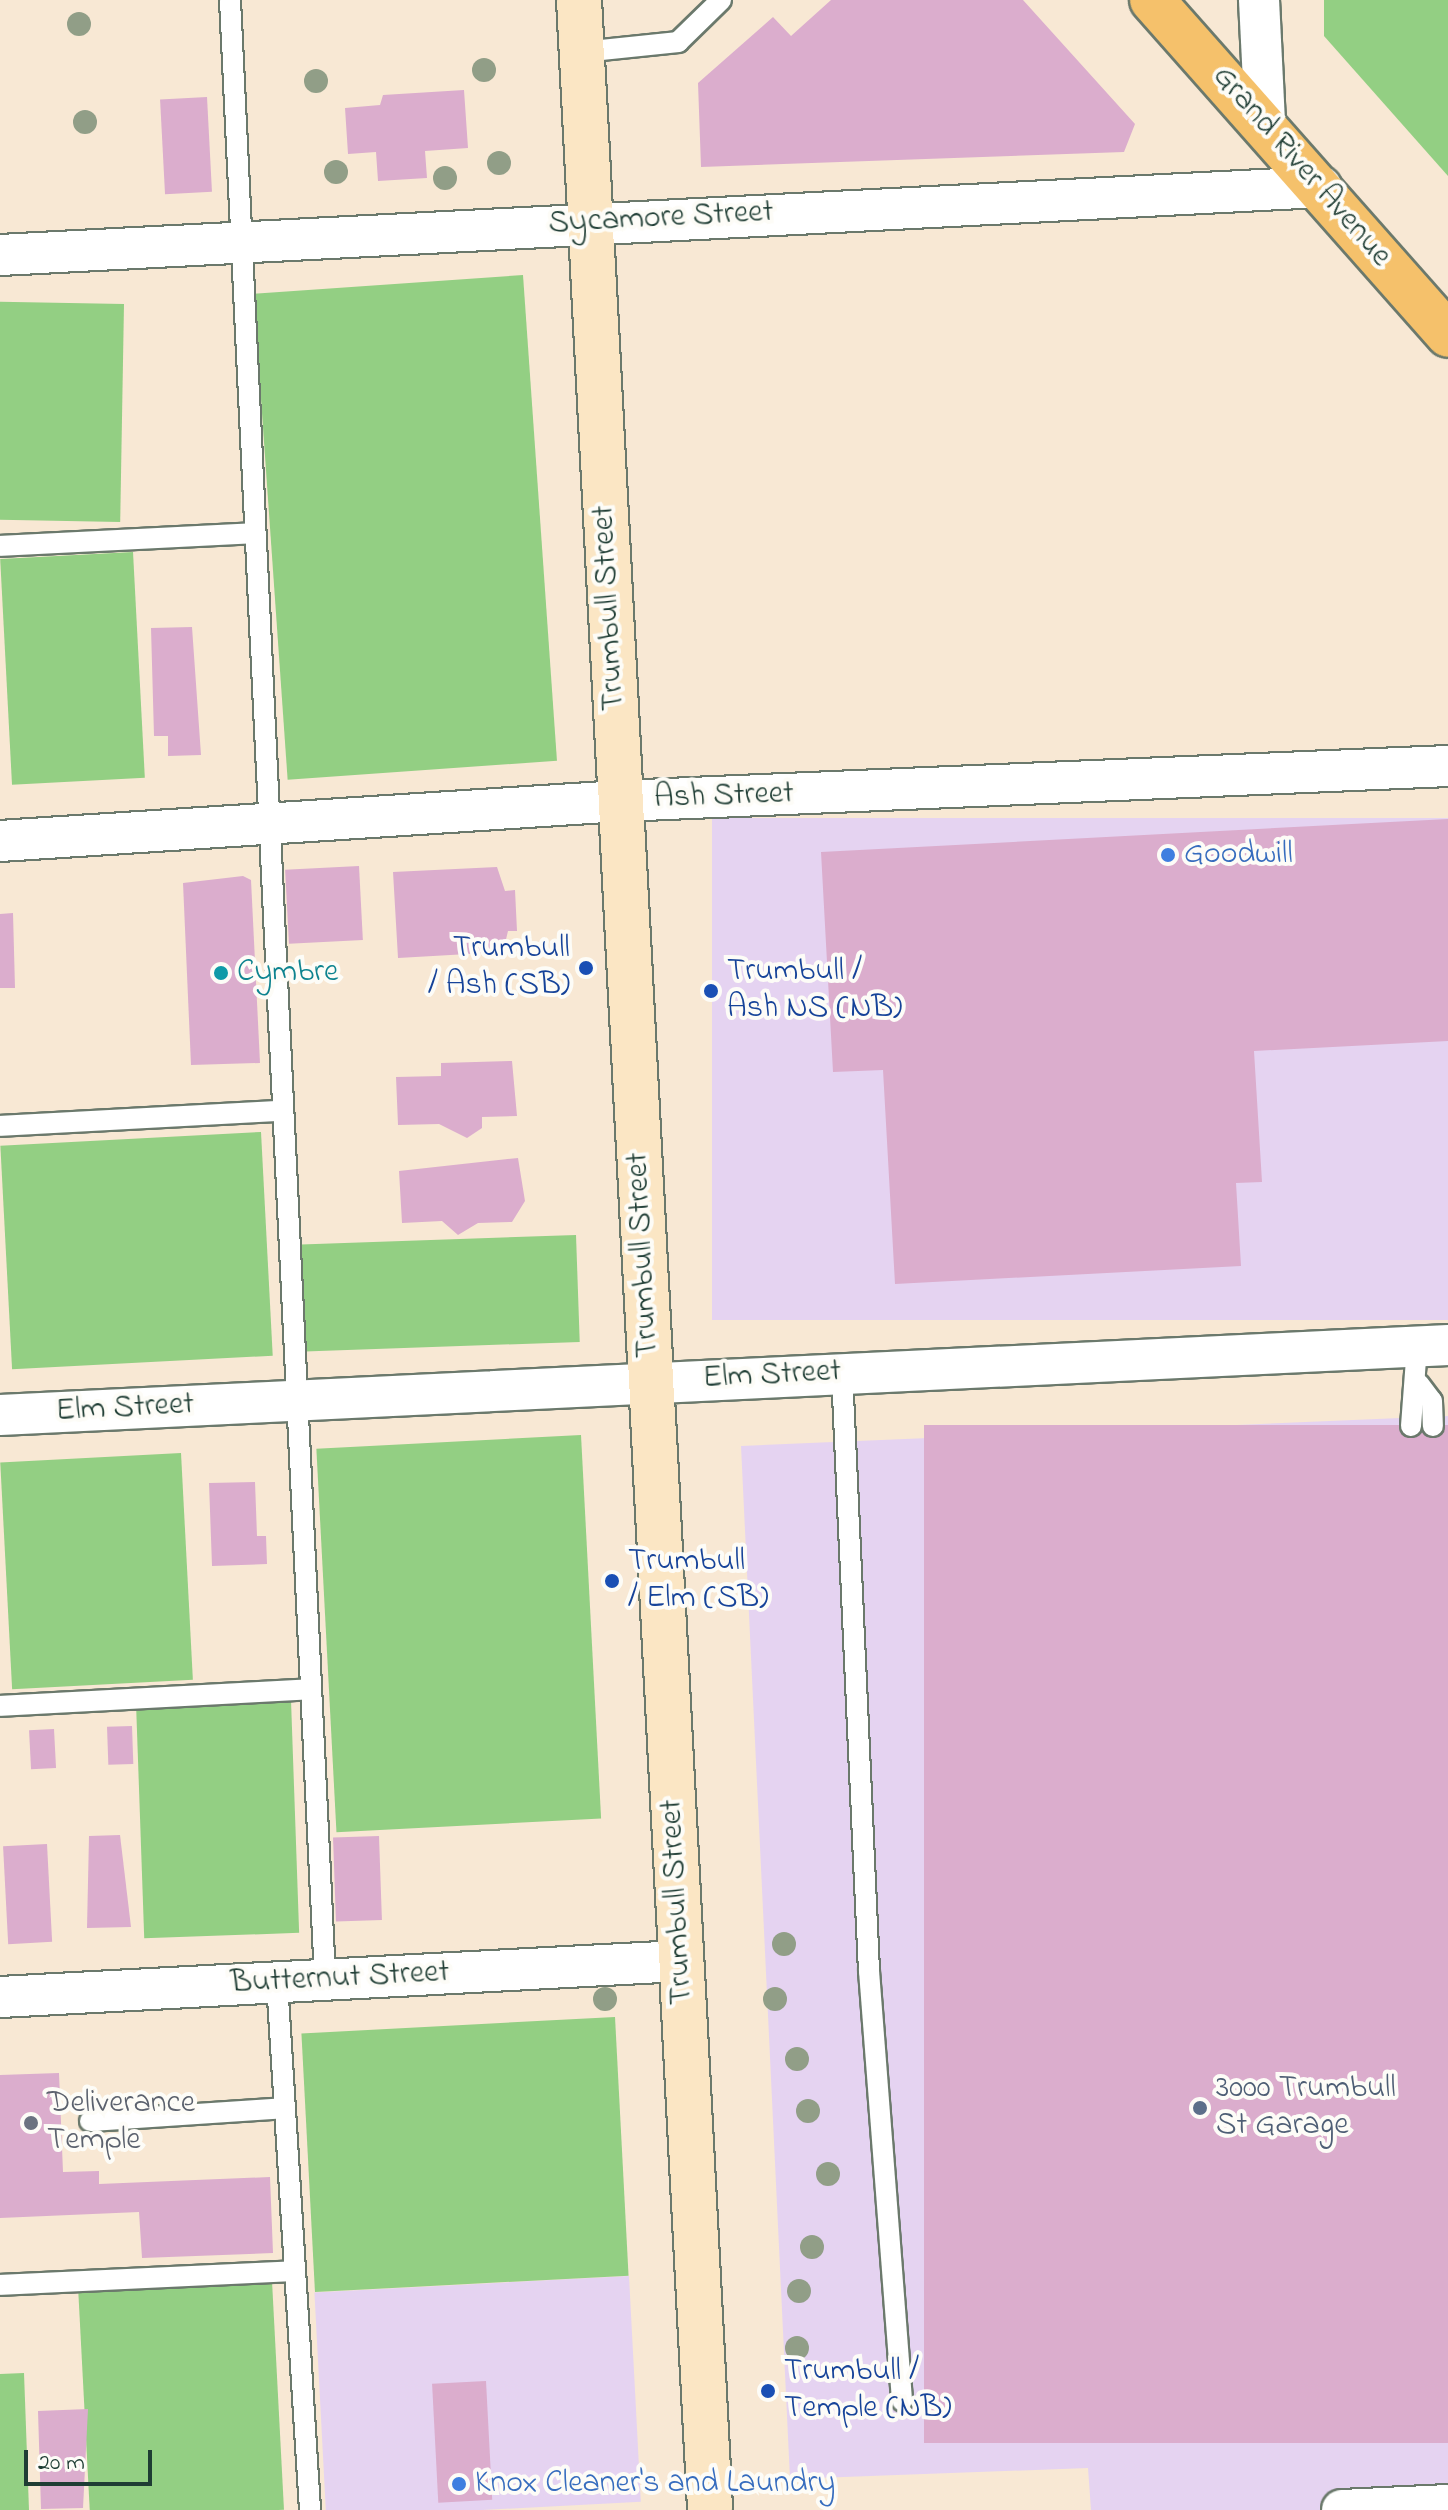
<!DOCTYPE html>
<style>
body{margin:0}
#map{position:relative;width:1448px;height:2510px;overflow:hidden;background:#f8e8d4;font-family:"Indie Flower",sans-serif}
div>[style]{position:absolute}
.built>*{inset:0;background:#e5d3f1;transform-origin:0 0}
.green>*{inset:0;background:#93cf83;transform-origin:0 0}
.building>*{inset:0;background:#dbadcd;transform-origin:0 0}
.roads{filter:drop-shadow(2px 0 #6b796c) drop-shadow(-2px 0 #6b796c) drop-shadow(0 2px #6b796c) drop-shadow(0 -2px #6b796c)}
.lane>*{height:20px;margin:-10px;padding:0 10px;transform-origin:10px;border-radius:10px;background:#fff}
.street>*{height:40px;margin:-20px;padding:0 20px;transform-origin:20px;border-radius:20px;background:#fff}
.secondary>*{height:44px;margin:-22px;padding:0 22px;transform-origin:22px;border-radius:22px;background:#fbe6c4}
.primary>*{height:44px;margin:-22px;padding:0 22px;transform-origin:22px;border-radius:22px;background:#f5c16b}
.trees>*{width:24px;height:24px;margin:-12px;border-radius:50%;background:#919e87}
.dots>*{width:22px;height:22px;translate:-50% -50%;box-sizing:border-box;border:4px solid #fdfcf7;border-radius:50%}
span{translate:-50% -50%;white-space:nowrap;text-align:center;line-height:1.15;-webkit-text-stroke:8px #fdfcf7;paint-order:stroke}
.street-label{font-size:32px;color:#1f3d34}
.shop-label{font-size:32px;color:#366cbe}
.left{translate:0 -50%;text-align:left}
.transit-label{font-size:32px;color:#164399}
.right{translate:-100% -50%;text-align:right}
.culture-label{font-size:32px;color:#0d838f}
.service-label{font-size:32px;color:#4e5e75}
.worship-label{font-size:32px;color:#5b616d}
.scale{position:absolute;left:24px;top:2450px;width:128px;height:36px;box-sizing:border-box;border:4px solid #1f3d34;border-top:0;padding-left:10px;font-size:24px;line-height:28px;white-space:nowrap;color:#1f3d34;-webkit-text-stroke:6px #fdfcf7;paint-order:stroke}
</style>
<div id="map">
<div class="built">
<i style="left:1448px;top:818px;width:502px;height:736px;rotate:90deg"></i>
<i style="clip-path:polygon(1448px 1416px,1448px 2510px,1091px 2510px,1088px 2468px,790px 2479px,741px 1446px)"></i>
<i style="left:629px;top:2276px;width:226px;height:315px;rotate:87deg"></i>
</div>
<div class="green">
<i style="clip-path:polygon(1324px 0,1448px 0,1448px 176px,1324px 36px)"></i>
<i style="left:523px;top:275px;width:487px;height:270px;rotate:86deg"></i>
<i style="left:124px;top:304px;width:218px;height:124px;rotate:91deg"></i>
<i style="left:133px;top:552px;width:226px;height:133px;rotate:87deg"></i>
<i style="left:261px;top:1132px;width:224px;height:261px;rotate:87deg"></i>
<i style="left:576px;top:1235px;width:107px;height:275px;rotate:88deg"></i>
<i style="left:581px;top:1435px;width:384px;height:265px;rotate:87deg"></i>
<i style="left:181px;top:1453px;width:227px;height:181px;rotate:87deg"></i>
<i style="left:291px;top:1700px;width:233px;height:155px;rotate:88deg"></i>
<i style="left:615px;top:2017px;width:259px;height:314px;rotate:87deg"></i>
<i style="left:272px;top:2281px;width:229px;height:194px;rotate:87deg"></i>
<i style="clip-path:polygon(24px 2373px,29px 2510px,0 2510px,0 2374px)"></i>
</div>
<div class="building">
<i style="clip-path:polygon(831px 0,1023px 0,1135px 124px,1124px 152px,701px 167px,698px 83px,773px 17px,791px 36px)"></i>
<i style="clip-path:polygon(464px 90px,468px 148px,425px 151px,427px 178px,378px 181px,376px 152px,348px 154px,345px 108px,380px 105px,383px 95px)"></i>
<i style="left:207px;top:97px;width:95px;height:47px;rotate:87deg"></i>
<i style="clip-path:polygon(192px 627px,201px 755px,168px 756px,168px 736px,154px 736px,151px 628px)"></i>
<i style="clip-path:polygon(1448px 819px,1448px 1041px,1254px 1051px,1262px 1182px,1236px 1183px,1241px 1266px,895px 1284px,883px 1070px,833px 1072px,821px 852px)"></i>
<i style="left:359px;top:866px;width:74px;height:74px;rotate:87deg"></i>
<i style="clip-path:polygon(497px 867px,505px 891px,515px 890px,517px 931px,508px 931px,503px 952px,398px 958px,393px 872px)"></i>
<i style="clip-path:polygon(243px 876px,251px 880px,260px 1063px,191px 1065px,183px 883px)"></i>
<i style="clip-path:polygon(13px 913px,15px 988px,0 988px,0 914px)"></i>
<i style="clip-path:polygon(512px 1061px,517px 1116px,482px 1117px,482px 1128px,467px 1138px,439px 1124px,398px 1125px,396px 1077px,441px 1076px,441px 1063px)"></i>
<i style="clip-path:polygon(518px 1158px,525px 1201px,512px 1222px,478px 1223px,458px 1235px,442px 1221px,402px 1223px,399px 1171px)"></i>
<i style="left:1448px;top:1425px;width:1018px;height:524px;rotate:90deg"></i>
<i style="clip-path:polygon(255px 1482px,257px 1536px,266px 1536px,267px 1564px,212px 1566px,209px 1483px)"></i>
<i style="left:132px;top:1726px;width:38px;height:25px;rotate:88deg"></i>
<i style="left:54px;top:1729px;width:39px;height:25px;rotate:87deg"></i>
<i style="clip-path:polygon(120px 1835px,131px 1927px,87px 1928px,89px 1836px)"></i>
<i style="left:379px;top:1836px;width:84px;height:46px;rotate:88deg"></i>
<i style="left:47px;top:1844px;width:98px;height:44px;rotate:87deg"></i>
<i style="clip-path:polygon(59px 2073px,63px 2172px,99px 2171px,99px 2184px,270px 2177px,273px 2253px,142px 2258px,139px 2212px,0 2218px,0 2075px)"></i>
<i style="left:486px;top:2381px;width:119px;height:54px;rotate:87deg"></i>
<i style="clip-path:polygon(88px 2409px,83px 2508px,41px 2509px,38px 2411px)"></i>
</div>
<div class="roads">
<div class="lane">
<i style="left:230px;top:0;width:1982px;rotate:87.25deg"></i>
<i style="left:582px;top:52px;width:97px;rotate:-5.9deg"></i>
<i style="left:678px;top:42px;width:60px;rotate:-44.3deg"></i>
<i style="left:0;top:546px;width:253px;rotate:-2.9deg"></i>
<i style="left:0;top:1126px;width:281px;rotate:-3.1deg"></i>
<i style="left:842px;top:1372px;width:600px;rotate:87.42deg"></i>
<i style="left:869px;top:1971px;width:431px;rotate:85.6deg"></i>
<i style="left:1419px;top:1384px;width:21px;rotate:53deg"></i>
<i style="left:1432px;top:1401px;width:25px;rotate:88deg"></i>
<i style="left:1411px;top:1426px;width:79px;rotate:-85.7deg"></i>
<i style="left:0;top:1706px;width:310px;rotate:-3.1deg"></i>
<i style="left:277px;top:1982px;width:529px;rotate:86.42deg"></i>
<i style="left:90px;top:2121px;width:195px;rotate:-3.8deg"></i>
<i style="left:0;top:2285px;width:295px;rotate:-2.7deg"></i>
</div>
<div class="street">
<i style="left:1259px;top:0;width:123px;rotate:87.2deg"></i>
<i style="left:0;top:255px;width:1323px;rotate:-2.95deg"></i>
<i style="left:0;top:841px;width:621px;rotate:-3.69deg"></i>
<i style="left:620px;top:801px;width:829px;rotate:-2.42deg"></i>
<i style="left:0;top:1415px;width:1450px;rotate:-2.77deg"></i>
<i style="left:0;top:1997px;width:682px;rotate:-3.03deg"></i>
<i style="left:1342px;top:2510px;width:106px;rotate:-2.7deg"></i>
</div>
<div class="secondary">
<i style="left:579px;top:0;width:2513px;rotate:87.01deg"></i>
</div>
<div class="primary">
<i style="left:1152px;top:0;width:447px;rotate:48.5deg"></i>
</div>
</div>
<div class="trees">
<i style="left:79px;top:24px"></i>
<i style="left:484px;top:70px"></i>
<i style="left:316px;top:81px"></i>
<i style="left:85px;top:122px"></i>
<i style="left:499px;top:163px"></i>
<i style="left:336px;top:172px"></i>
<i style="left:445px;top:178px"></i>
<i style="left:784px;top:1944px"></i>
<i style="left:605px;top:1999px"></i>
<i style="left:775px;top:1999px"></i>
<i style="left:797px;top:2059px"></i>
<i style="left:808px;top:2111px"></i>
<i style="left:828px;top:2174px"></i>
<i style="left:812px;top:2247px"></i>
<i style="left:799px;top:2291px"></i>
<i style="left:797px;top:2348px"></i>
</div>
<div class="dots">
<i style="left:1168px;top:855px;background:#3f7fe0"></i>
<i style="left:586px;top:968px;background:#1a4fb4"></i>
<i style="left:221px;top:973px;background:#0f9aa8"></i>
<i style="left:711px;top:991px;background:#1a4fb4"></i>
<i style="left:612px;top:1581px;background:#1a4fb4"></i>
<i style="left:1200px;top:2108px;background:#5c6f8a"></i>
<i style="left:31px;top:2123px;background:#6b7280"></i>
<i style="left:768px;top:2391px;background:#1a4fb4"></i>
<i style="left:459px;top:2484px;background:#3f7fe0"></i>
</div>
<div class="street-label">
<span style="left:1301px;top:167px;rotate:49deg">Grand River Avenue</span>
<span style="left:661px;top:219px;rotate:-3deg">Sycamore Street</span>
<span style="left:610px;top:608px;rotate:-93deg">Trumbull Street</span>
<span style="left:724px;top:797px;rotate:-2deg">Ash Street</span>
<span style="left:644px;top:1255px;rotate:-93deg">Trumbull Street</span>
<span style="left:772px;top:1376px;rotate:-3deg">Elm Street</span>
<span style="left:125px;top:1409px;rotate:-3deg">Elm Street</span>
<span style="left:678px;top:1902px;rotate:-93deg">Trumbull Street</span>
<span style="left:340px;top:1979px;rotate:-3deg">Butternut Street</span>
</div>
<div class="shop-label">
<span class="left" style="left:1184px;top:855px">Goodwill</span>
<span class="left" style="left:475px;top:2484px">Knox Cleaner's and Laundry</span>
</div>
<div class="transit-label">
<span class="right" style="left:570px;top:968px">Trumbull<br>/ Ash (SB)</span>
<span class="left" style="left:727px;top:991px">Trumbull /<br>Ash NS (NB)</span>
<span class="left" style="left:628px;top:1581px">Trumbull<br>/ Elm (SB)</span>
<span class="left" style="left:784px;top:2391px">Trumbull /<br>Temple (NB)</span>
</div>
<div class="culture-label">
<span class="left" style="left:237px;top:973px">Cymbre</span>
</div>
<div class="service-label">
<span class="left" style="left:1216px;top:2108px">3000 Trumbull<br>St Garage</span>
</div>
<div class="worship-label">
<span class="left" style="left:47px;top:2123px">Deliverance<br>Temple</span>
</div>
<div class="scale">20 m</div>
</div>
